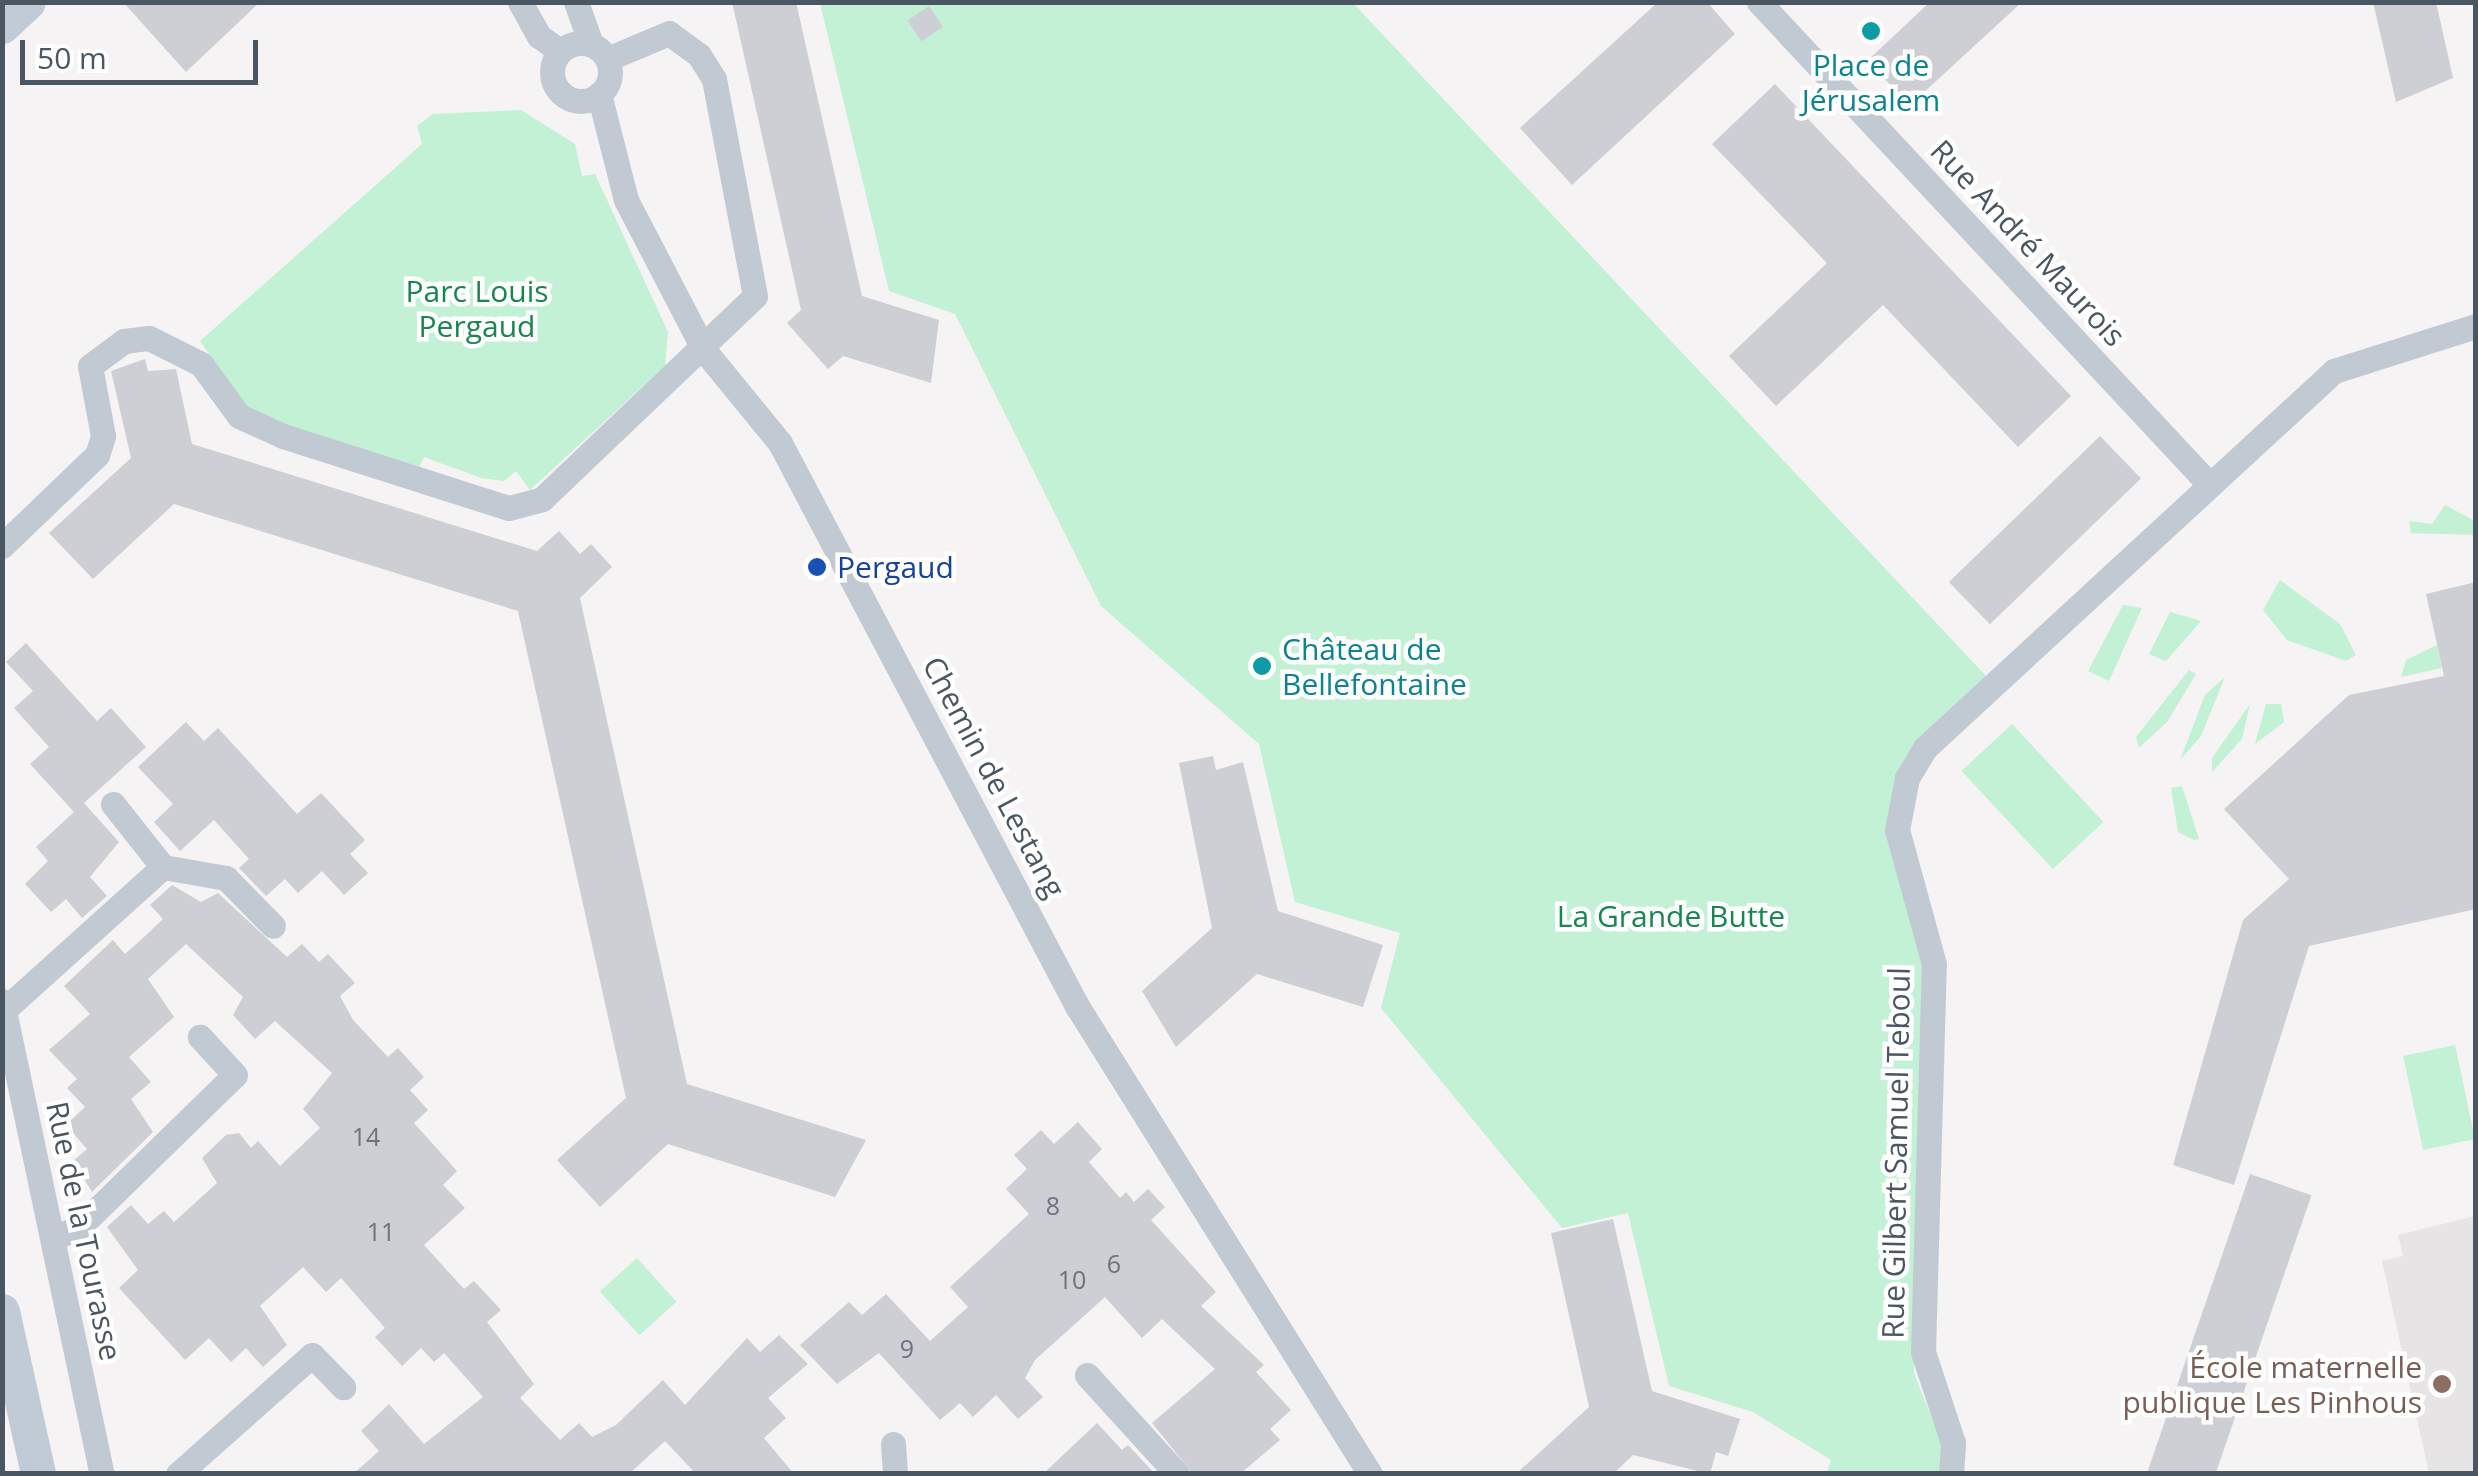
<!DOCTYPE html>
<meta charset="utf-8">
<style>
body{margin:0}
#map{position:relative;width:2478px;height:1476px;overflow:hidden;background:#f5f3f3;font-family:"Open Sans",sans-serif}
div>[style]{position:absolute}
.education>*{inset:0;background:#e6e4e5}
.green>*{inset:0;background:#c3f1d5;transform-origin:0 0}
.building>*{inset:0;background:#cdcfd5;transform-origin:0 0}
.street>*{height:25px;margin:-12.5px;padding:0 12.5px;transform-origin:12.5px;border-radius:12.5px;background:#c1cad2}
.street>.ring{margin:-12.5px;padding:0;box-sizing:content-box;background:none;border:25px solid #c1cad2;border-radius:50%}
.secondary>*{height:35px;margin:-17.5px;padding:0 17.5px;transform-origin:17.5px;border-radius:17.5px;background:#c1cbd6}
.dots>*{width:28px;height:28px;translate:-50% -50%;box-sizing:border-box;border:5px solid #fff;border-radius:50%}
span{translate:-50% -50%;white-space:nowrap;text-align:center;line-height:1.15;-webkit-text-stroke:9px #fff;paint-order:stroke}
.number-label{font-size:25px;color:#6b747e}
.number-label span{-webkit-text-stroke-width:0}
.culture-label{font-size:30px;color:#0d838f}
.left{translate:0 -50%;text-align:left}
.street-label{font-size:30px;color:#4a5661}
.park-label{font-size:30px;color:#17864f}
.transit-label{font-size:30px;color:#164399}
.education-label{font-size:30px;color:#785e54}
.right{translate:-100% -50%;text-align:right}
.frame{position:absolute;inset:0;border:5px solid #4a5661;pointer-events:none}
.scale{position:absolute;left:20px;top:40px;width:238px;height:45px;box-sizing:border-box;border:5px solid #4a5661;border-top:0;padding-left:12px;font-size:30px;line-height:35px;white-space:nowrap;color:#4a5661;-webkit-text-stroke:8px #fff;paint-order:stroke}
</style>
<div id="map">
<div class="education">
<i style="clip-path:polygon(2475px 1216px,2475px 1473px,2429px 1473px,2382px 1261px,2403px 1256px,2398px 1235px)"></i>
</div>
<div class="green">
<i style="clip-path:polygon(820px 3px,1353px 3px,1989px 679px,1899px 784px,1927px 998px,1914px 1373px,1942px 1444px,1940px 1473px,1827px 1473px,1831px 1460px,1753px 1412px,1669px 1386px,1628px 1213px,1562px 1228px,1381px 1008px,1400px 933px,1295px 902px,1259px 744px,1101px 606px,955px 314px,889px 291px)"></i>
<i style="clip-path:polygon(521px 110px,575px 144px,582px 176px,595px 174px,668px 332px,665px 366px,530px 490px,516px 471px,504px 481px,481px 478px,424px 457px,417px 472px,252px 415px,200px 341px,422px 144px,417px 126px,433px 114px)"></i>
<i style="clip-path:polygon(2445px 505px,2475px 521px,2475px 535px,2411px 533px,2409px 521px,2432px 524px)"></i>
<i style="clip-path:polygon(2280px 580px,2340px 624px,2356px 655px,2346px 661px,2287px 640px,2263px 610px)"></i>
<i style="clip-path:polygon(2123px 605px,2142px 608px,2109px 681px,2088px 671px)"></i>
<i style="clip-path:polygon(2170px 612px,2201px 621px,2166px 661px,2149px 654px)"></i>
<i style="clip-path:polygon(2437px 645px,2442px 668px,2401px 677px,2406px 660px)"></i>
<i style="clip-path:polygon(2189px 670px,2196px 674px,2167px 722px,2139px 748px,2136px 737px)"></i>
<i style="clip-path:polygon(2225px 677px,2201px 736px,2180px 760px,2205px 695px)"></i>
<i style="clip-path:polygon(2250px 704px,2242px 739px,2212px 772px,2212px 758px)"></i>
<i style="clip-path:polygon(2266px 704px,2281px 704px,2284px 722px,2255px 744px)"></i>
<i style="left:2012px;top:724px;width:134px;height:69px;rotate:47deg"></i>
<i style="clip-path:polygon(2182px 786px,2199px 839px,2194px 840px,2178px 832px,2171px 788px)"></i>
<i style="left:2455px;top:1045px;width:96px;height:53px;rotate:78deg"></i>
<i style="left:637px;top:1258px;width:59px;height:50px;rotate:48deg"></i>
</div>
<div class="building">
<i style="clip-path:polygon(123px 2px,260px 2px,186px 72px)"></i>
<i style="clip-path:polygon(732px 2px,796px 2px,862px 296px,939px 320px,931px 383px,843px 356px,828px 369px,787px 323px,801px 310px)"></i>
<i style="clip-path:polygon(1658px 2px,1707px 2px,1735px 34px,1572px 185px,1520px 128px)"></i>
<i style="clip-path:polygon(1930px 2px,2022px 2px,1909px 106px,1868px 60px)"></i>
<i style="clip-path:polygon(2373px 2px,2436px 2px,2453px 78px,2396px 102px)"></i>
<i style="left:929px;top:6px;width:25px;height:26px;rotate:56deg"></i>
<i style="clip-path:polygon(1775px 84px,2071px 396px,2018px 447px,1883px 305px,1776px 406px,1729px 356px,1827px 263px,1712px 144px)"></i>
<i style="clip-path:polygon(145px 359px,148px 371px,176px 369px,192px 444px,537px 551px,559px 531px,580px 554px,591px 544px,612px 567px,580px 598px,687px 1084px,866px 1140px,835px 1197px,668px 1144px,600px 1207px,557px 1160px,626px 1098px,518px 611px,174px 504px,93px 579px,49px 533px,131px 458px,111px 371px)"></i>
<i style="left:2100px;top:436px;width:59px;height:210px;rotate:46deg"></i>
<i style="clip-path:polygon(2476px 582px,2476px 909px,2309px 946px,2234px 1185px,2173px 1165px,2243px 920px,2289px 879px,2224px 809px,2349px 695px,2444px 676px,2426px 594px)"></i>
<i style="clip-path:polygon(26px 643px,97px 721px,111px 708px,146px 747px,84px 803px,119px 842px,90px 877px,107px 896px,82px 918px,66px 899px,51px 912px,25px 884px,48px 861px,36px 847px,74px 812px,30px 764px,49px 747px,14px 708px,33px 691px,6px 662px)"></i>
<i style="clip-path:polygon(186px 722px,204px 741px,218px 728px,297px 814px,321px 793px,365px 840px,350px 854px,368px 873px,344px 895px,322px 871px,298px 893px,285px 879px,266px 896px,239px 868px,249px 859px,214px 820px,180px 851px,154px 822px,173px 804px,138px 767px)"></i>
<i style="clip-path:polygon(1213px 756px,1216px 770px,1243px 762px,1278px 911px,1383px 945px,1363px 1007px,1257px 974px,1176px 1047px,1142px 991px,1212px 928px,1179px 763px)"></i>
<i style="clip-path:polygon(172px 885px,201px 902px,218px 893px,287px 957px,302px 944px,319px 962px,328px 954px,355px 983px,340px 996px,353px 1020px,388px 1057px,398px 1048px,424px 1077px,410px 1090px,428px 1110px,414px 1123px,457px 1171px,443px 1185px,465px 1208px,424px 1245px,464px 1289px,474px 1281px,501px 1310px,487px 1322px,534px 1384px,520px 1398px,560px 1440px,579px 1423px,592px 1437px,616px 1425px,663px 1380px,685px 1405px,747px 1338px,760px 1352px,779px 1335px,808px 1364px,768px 1398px,786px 1418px,764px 1438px,794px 1474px,696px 1474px,665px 1441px,629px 1474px,353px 1474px,379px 1451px,361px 1431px,389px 1404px,424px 1444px,483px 1397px,444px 1353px,434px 1362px,421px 1348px,402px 1366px,375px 1337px,385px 1328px,341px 1278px,326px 1292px,303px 1267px,260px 1306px,287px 1345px,263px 1367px,246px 1348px,231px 1362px,209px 1338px,185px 1360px,119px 1288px,138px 1270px,107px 1227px,131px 1205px,148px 1224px,164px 1211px,174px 1222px,217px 1183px,202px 1158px,226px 1135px,239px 1133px,251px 1148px,258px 1141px,280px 1166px,320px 1128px,303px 1109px,332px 1073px,275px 1021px,255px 1039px,233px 1015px,243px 997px,186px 944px,148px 979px,174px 1017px,129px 1057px,151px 1082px,131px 1099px,153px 1132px,92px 1192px,73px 1161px,87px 1149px,66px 1125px,85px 1107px,67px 1088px,77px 1079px,49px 1050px,90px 1014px,64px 986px,113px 940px,125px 954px,144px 937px,163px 919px,150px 905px)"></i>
<i style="clip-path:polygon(1078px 1122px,1102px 1149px,1089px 1162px,1120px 1198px,1126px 1192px,1134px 1202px,1148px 1189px,1165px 1207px,1151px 1220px,1216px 1292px,1201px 1306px,1264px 1365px,1256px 1372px,1291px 1410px,1270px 1429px,1280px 1440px,1240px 1474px,1193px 1474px,1152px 1423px,1215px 1369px,1162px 1319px,1142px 1338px,1105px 1297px,1035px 1360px,1025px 1378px,1043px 1397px,1018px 1419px,996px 1395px,973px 1417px,960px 1403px,940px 1420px,879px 1353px,837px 1384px,800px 1345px,849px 1302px,862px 1315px,886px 1294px,930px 1341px,968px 1307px,950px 1287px,1029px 1214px,1006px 1189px,1027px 1169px,1014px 1155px,1041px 1130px,1054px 1144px)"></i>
<i style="left:2250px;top:1174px;width:65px;height:315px;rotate:19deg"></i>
<i style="clip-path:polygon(1613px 1219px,1652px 1391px,1740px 1419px,1728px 1456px,1716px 1452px,1710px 1474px,1633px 1455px,1613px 1474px,1516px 1474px,1589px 1407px,1551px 1233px)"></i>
<i style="clip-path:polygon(1097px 1423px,1122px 1450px,1128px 1445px,1155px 1474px,1043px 1474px)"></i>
</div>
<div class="street">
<i style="left:520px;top:2px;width:39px;rotate:61deg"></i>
<i style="left:539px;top:36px;width:26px;rotate:36deg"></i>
<i style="left:576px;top:2px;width:45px;rotate:70.3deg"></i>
<i style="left:1759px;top:2px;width:659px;rotate:46.97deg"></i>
<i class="ring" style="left:552px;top:43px;width:33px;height:33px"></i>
<i style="left:599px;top:94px;width:109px;rotate:75.7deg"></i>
<i style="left:626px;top:200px;width:169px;rotate:62.5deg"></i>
<i style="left:704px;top:350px;width:120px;rotate:50.7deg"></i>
<i style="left:780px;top:443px;width:637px;rotate:62.19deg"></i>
<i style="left:1077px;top:1006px;width:552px;rotate:57.95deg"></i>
<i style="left:2px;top:546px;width:132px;rotate:-43.8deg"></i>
<i style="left:97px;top:455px;width:20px;rotate:-72deg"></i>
<i style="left:103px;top:436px;width:71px;rotate:-100.5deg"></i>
<i style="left:90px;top:366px;width:42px;rotate:-36.3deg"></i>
<i style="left:124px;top:341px;width:25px;rotate:-7deg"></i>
<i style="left:149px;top:338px;width:58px;rotate:26.6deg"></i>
<i style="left:201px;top:364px;width:64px;rotate:53.8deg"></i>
<i style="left:239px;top:416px;width:48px;rotate:24.4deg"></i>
<i style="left:283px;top:436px;width:237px;rotate:17.7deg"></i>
<i style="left:509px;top:508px;width:34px;rotate:-15deg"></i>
<i style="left:542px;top:499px;width:294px;rotate:-43.6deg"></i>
<i style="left:755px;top:296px;width:221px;rotate:-100.7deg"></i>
<i style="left:714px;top:79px;width:28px;rotate:-122deg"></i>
<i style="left:699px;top:55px;width:37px;rotate:-144deg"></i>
<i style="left:669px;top:33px;width:67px;rotate:157.2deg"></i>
<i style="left:113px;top:804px;width:80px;rotate:51.6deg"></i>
<i style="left:163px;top:867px;width:64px;rotate:9.9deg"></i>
<i style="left:226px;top:878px;width:67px;rotate:45.6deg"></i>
<i style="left:2px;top:1001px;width:483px;rotate:78.1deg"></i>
<i style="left:4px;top:1010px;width:214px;rotate:-42deg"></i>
<i style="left:53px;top:1238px;width:27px;rotate:-22deg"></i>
<i style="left:78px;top:1228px;width:219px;rotate:-44.3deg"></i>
<i style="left:235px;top:1075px;width:52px;rotate:-132.6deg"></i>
<i style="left:1087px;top:1375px;width:134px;rotate:47.7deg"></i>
<i style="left:893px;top:1444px;width:30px;rotate:86deg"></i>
<i style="left:178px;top:1474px;width:179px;rotate:-41.6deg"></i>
<i style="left:312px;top:1355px;width:45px;rotate:45.9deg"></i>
<i style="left:1951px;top:1474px;width:31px;rotate:-86deg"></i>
<i style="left:1953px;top:1443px;width:96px;rotate:-108.2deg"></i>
<i style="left:1923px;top:1352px;width:388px;rotate:-88.4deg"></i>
<i style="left:1934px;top:964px;width:139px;rotate:-105.4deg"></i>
<i style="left:1897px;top:830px;width:53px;rotate:-79.1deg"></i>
<i style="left:1907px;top:778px;width:35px;rotate:-59deg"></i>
<i style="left:1925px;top:748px;width:556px;rotate:-42.67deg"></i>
<i style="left:2334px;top:371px;width:149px;rotate:-17.6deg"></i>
</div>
<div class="secondary">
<i style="left:2px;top:26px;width:35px;rotate:-43deg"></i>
<i style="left:2px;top:1311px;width:167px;rotate:77.5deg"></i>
</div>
<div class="dots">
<i style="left:1871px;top:31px;background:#0f9aa8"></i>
<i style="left:817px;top:567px;background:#1a4fb4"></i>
<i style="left:1262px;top:666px;background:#0f9aa8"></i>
<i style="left:2442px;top:1384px;background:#8d6e63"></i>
</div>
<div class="number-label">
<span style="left:366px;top:1136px">14</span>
<span style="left:1053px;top:1205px">8</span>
<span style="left:381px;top:1231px">11</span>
<span style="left:1114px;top:1263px">6</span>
<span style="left:1072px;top:1279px">10</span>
<span style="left:907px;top:1348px">9</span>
</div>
<div class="culture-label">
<span style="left:1871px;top:82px">Place de<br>Jérusalem</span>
<span class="left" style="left:1282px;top:666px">Château de<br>Bellefontaine</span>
</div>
<div class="street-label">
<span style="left:2028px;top:243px;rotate:47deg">Rue André Maurois</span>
<span style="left:994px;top:777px;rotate:62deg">Chemin de Lestang</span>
<span style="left:1896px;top:1153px;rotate:-89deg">Rue Gilbert Samuel Teboul</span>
<span style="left:84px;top:1231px;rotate:78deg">Rue de la Tourasse</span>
</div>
<div class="park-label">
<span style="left:477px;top:308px">Parc Louis<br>Pergaud</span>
<span style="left:1671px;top:916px">La Grande Butte</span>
</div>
<div class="transit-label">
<span class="left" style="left:837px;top:567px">Pergaud</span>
</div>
<div class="education-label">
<span class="right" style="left:2422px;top:1384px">École maternelle<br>publique Les Pinhous</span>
</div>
<div class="frame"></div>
<div class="scale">50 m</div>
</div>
